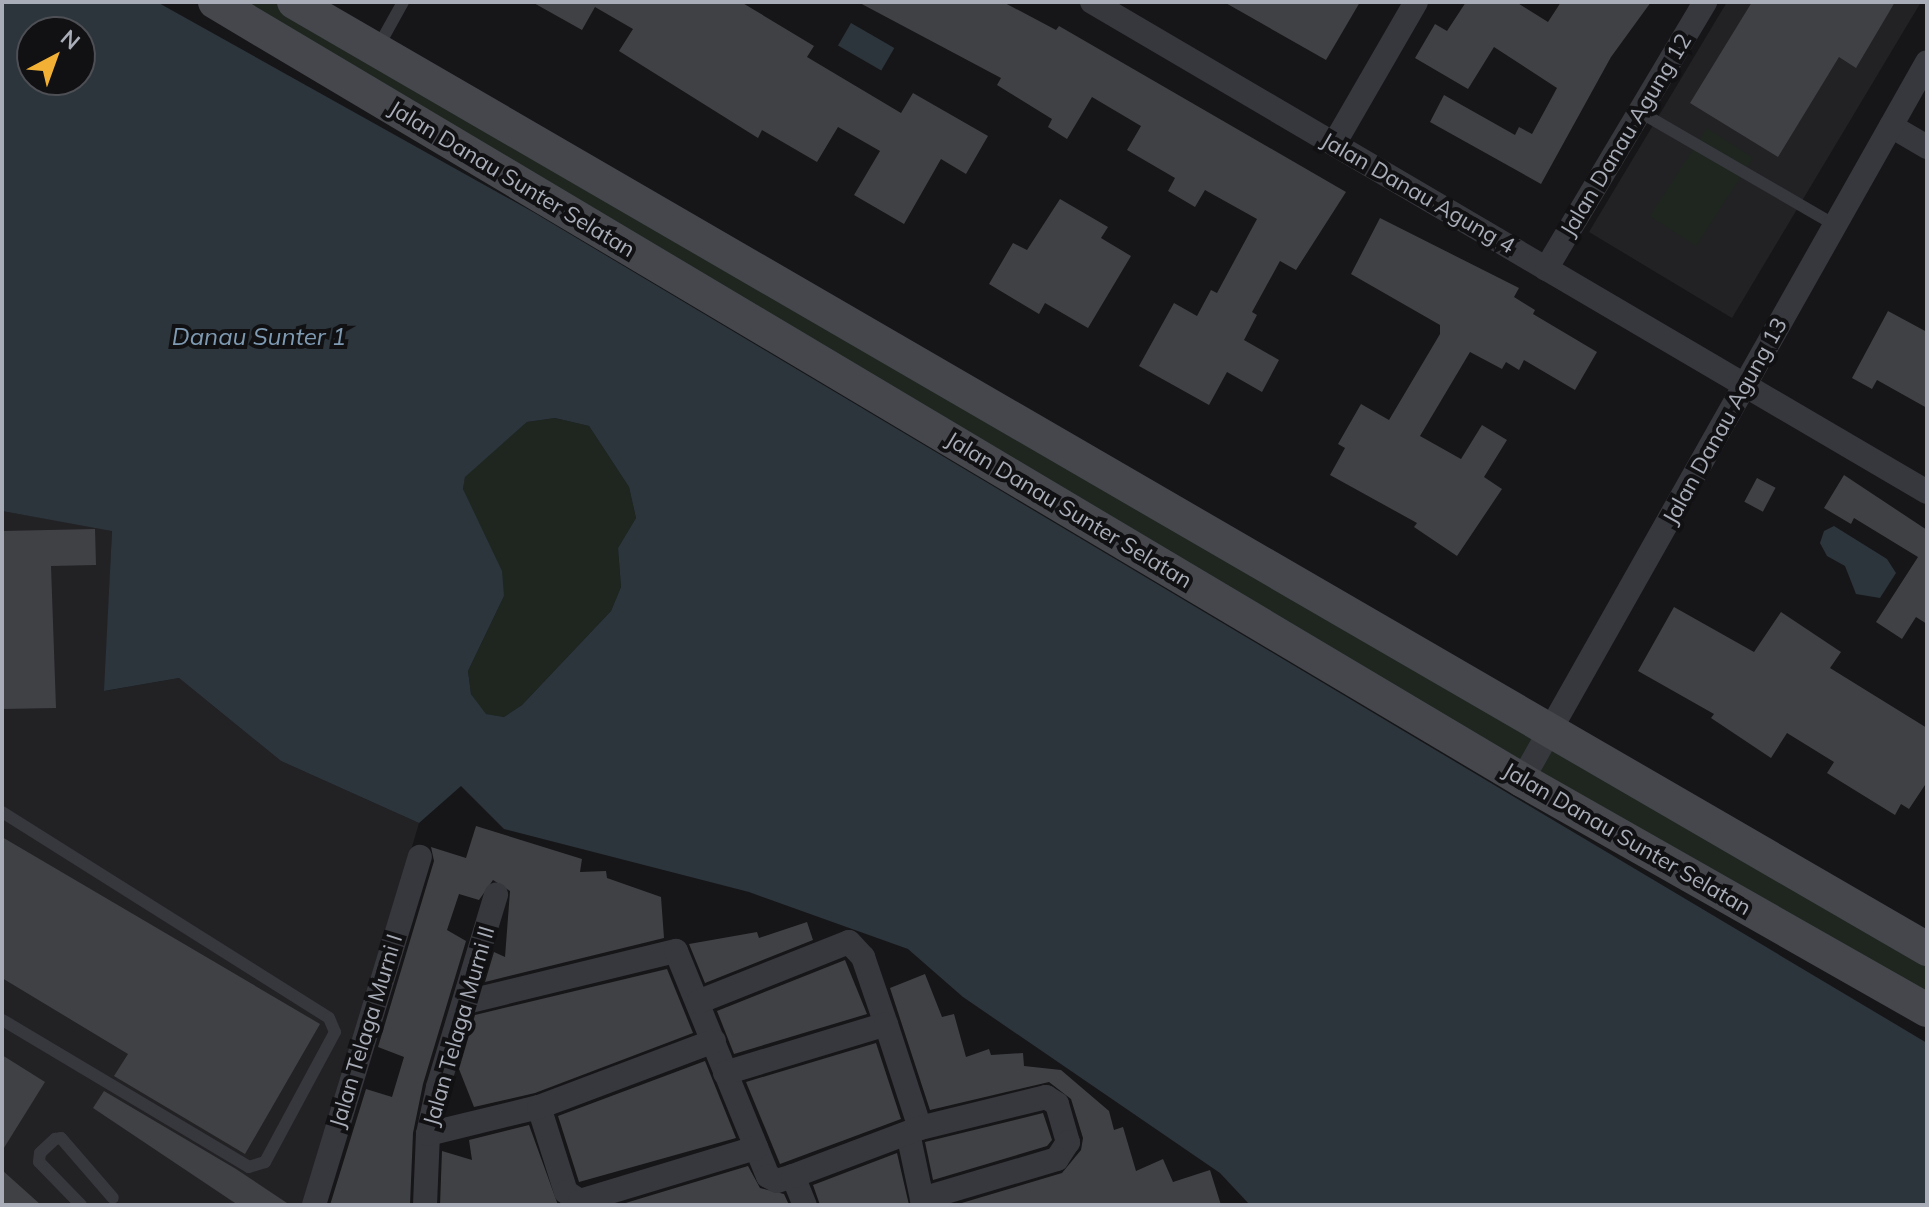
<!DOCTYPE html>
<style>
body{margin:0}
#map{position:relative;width:1929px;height:1207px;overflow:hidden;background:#161618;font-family:Mulish,sans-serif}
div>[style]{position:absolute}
.built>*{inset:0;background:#222225}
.green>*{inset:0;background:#1e261f;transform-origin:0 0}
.water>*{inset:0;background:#2c353c;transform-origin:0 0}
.building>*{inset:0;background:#404145;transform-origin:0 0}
.lane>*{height:12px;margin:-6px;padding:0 6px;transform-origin:6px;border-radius:6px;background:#37383d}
.street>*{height:24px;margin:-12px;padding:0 12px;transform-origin:12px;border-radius:12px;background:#37383d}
.secondary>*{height:34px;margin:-17px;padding:0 17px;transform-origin:17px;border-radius:17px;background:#45474d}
span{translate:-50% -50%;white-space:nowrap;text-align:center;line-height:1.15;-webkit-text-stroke:8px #111113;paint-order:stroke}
.street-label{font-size:22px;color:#a8adb8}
.water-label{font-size:24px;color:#7f9bb3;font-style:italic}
.frame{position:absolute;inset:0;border:4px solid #a8adb8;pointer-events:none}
.north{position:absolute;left:16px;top:16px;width:80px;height:80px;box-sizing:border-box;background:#111113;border:2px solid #4d4f55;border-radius:50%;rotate:41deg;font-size:22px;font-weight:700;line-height:32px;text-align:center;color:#a8adb8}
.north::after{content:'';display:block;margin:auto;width:28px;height:36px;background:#f2b134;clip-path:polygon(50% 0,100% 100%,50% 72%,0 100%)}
</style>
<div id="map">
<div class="built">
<i style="clip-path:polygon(1727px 2px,1921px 2px,1732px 318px,1589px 232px)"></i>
<i style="clip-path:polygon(2px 511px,112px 530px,105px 691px,179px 678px,281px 761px,419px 823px,307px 1205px,2px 1205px)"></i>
</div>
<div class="green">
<i style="clip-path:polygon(215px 2px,294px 2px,1927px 949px,1927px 1010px)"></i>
<i style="left:1707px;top:128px;width:55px;height:105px;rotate:33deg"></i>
<i style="clip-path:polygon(555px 418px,589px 426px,629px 487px,636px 518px,618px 548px,621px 587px,611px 611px,522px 705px,504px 717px,485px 714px,471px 694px,468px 671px,504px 596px,463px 489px,465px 476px,527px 422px)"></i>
</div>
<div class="water">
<i style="clip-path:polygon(evenodd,2px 2px,157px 2px,533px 212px,1927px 1043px,1927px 1205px,1250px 1205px,1220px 1173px,963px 997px,908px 949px,749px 892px,504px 829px,461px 786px,419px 823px,281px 761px,179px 678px,104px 691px,112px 531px,2px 511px,2px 2px,32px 32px,80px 32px,80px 80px,32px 80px,32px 32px,2px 2px,555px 418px,589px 426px,629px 487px,636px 518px,618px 548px,621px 587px,611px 611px,522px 705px,504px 717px,486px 714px,471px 694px,468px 671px,504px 596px,502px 571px,463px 489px,465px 477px,527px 422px,555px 418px)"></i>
<i style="left:851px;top:23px;width:50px;height:26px;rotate:30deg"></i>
<i style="clip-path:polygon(1834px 526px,1887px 559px,1896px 573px,1880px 598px,1856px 594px,1845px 566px,1827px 556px,1820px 543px,1824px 531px)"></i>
</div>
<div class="building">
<i style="clip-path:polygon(532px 2px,741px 2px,814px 46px,807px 57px,901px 113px,913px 93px,988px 136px,966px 174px,941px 159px,904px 224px,854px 195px,880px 151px,838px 127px,817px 162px,762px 130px,758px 138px,619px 51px,633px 29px,595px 7px,582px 30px)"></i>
<i style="clip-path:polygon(858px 2px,1003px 2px,1056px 30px,1059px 26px,1346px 192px,1296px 270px,1280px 261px,1252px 312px,1257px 315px,1244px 340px,1279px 360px,1262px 392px,1227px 372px,1209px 405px,1139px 366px,1174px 303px,1197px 316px,1211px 290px,1217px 293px,1257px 219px,1205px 190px,1195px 207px,1168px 191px,1175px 178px,1127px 150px,1141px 126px,1092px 97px,1067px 139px,1048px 127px,1052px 119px,997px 85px,1001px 78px)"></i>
<i style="clip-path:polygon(1224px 2px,1360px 2px,1326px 60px)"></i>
<i style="clip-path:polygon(1466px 2px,1516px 2px,1548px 22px,1561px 2px,1651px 2px,1611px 57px,1541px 184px,1430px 122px,1444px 95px,1515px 135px,1519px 127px,1532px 134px,1557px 88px,1494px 47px,1468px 89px,1415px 58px,1435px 24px,1447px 31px)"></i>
<i style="clip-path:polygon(1752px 2px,1895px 2px,1856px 68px,1839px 57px,1778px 157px,1690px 103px)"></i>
<i style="clip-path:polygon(1060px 199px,1108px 227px,1101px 238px,1131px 256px,1088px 328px,1045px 303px,1039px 314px,989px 284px,1013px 243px,1027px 250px)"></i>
<i style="clip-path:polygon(1380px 218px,1519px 288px,1514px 297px,1535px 310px,1533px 314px,1597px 352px,1575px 390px,1524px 360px,1519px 370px,1506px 362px,1502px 369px,1470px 352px,1420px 436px,1461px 459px,1482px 425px,1507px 440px,1484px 477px,1502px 489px,1457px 556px,1414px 527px,1417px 523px,1330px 475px,1345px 448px,1338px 444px,1361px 404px,1389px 420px,1440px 334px,1440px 325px,1351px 274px)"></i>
<i style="clip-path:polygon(1888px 311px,1927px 332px,1927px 408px,1877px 380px,1872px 389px,1852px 378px)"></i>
<i style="clip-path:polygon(1844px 475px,1927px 530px,1927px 624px,1916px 617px,1902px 639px,1876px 622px,1918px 557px,1854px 518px,1851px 524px,1824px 508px)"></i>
<i style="left:1757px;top:478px;width:21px;height:27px;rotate:28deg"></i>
<i style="clip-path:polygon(95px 529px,96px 565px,51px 566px,56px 708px,2px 709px,2px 531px)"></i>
<i style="clip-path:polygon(1674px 607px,1754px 652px,1781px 612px,1841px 652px,1830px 668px,1927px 728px,1927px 782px,1909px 809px,1901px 804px,1895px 815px,1827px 773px,1834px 762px,1787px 733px,1771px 758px,1711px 718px,1714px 714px,1638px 671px)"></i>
<i style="clip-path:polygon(476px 826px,582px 859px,580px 872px,606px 871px,607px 878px,661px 897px,664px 938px,485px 982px,494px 952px,505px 957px,510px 891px,493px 880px,479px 900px,459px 894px,447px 930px,466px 941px,423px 1084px,413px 1133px,410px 1205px,330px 1205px,366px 1089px,392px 1097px,404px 1057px,378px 1047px,434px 861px,431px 847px,466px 858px)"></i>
<i style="clip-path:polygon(2px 837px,320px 1024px,245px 1154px,114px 1076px,128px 1054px,2px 978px)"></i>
<i style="clip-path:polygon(807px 922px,813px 940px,705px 983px,689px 944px,757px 932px,759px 938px)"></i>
<i style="clip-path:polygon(845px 960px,867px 1014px,734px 1054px,717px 1011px)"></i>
<i style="clip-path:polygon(667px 969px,693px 1033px,535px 1093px,474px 1107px,459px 1069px,475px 1015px)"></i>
<i style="clip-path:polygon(925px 974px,942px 1017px,954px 1014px,966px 1057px,989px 1049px,991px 1055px,1023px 1053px,1024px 1066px,1061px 1070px,1109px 1111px,1114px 1130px,1123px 1127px,1136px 1171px,1163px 1159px,1173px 1182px,1210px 1170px,1221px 1205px,955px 1205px,1062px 1173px,1081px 1150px,1083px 1138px,1071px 1099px,1049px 1082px,930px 1110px,890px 988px)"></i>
<i style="clip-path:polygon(876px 1043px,901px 1119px,780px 1164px,746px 1082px)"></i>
<i style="clip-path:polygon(2px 1055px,45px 1082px,2px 1151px)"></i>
<i style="clip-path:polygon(705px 1061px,736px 1138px,579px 1182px,558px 1116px)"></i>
<i style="clip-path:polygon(104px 1091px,236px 1169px,290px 1205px,238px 1205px,93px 1108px)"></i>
<i style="clip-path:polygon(1043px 1113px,1052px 1140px,1047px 1146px,933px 1180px,925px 1142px)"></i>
<i style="clip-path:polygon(529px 1125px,558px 1205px,440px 1205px,442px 1151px,472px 1160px,469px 1140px)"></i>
<i style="clip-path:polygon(897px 1153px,909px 1205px,820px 1205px,813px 1185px)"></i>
<i style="clip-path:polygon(748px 1166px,760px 1188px,784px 1194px,789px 1205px,619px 1205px)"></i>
<i style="clip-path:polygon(2px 1170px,41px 1205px,2px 1205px)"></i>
</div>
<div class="lane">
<i style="left:378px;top:47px;width:51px;rotate:-60.9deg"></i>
<i style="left:1640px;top:112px;width:225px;rotate:30.1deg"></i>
<i style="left:2px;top:812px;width:386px;rotate:32.2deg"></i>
<i style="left:329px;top:1018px;width:15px;rotate:67deg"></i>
<i style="left:335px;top:1032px;width:148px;rotate:118.3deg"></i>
<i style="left:265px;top:1162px;width:17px;rotate:163deg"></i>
<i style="left:249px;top:1167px;width:287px;rotate:-149.2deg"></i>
<i style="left:81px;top:1205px;width:60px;rotate:-134.3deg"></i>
<i style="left:39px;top:1162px;width:9px;rotate:-84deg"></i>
<i style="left:40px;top:1153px;width:21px;rotate:-43deg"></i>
<i style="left:55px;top:1139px;width:6px;rotate:-9deg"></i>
<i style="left:61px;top:1138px;width:79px;rotate:49.1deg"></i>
</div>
<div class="street">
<i style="left:1092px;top:2px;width:968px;rotate:30.41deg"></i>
<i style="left:1891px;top:126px;width:42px;rotate:30.3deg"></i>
<i style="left:1334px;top:144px;width:164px;rotate:-60deg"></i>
<i style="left:1546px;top:269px;width:311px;rotate:-59.2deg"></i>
<i style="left:1522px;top:780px;width:824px;rotate:-60.57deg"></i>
<i style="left:466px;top:1002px;width:216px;rotate:-13.7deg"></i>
<i style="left:676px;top:951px;width:243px;rotate:67.8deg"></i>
<i style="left:768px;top:1176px;width:10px;rotate:29deg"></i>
<i style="left:777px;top:1181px;width:17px;rotate:-17deg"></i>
<i style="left:793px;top:1176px;width:31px;rotate:68deg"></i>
<i style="left:698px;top:1002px;width:162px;rotate:-21.7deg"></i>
<i style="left:849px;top:942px;width:21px;rotate:47deg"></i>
<i style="left:863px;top:957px;width:71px;rotate:71.1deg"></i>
<i style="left:725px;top:1073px;width:168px;rotate:-16.9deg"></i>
<i style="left:886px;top:1024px;width:109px;rotate:71.9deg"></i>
<i style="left:920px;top:1128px;width:130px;rotate:-13.8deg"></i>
<i style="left:1046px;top:1097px;width:13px;rotate:32deg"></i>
<i style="left:1057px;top:1104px;width:40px;rotate:74deg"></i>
<i style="left:1068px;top:1142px;width:20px;rotate:123deg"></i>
<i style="left:1057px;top:1159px;width:141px;rotate:163.5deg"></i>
<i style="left:922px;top:1199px;width:67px;rotate:-102deg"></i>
<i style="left:539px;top:1107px;width:89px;rotate:72.4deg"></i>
<i style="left:566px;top:1192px;width:17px;rotate:33deg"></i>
<i style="left:580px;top:1201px;width:184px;rotate:-16.8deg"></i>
<i style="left:428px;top:1134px;width:114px;rotate:-13.7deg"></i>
<i style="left:539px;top:1107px;width:187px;rotate:-20.7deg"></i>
<i style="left:793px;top:1176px;width:136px;rotate:-20.7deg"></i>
<i style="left:314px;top:1205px;width:364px;rotate:-73.1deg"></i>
<i style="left:425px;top:1205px;width:71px;rotate:-87.6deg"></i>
<i style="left:428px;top:1134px;width:48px;rotate:-78deg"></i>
<i style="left:438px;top:1087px;width:201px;rotate:-73.2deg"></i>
</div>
<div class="secondary">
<i style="left:215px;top:2px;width:1521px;rotate:30.76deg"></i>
<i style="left:1522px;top:780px;width:466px;rotate:29.6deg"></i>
<i style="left:294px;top:2px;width:1888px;rotate:30.11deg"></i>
</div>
<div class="street-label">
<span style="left:1626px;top:135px;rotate:-59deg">Jalan Danau Agung 12</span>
<span style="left:512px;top:179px;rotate:31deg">Jalan Danau Sunter Selatan</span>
<span style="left:1418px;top:193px;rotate:30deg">Jalan Danau Agung 4</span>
<span style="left:1725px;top:421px;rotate:-61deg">Jalan Danau Agung 13</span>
<span style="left:1069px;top:510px;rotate:31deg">Jalan Danau Sunter Selatan</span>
<span style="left:1627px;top:839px;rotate:30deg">Jalan Danau Sunter Selatan</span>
<span style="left:459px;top:1026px;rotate:-74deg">Jalan Telaga Murni II</span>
<span style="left:366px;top:1031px;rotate:-73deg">Jalan Telaga Murni I</span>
</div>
<div class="water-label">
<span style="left:259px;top:337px">Danau Sunter 1</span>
</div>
<div class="frame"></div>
<div class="north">N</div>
</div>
